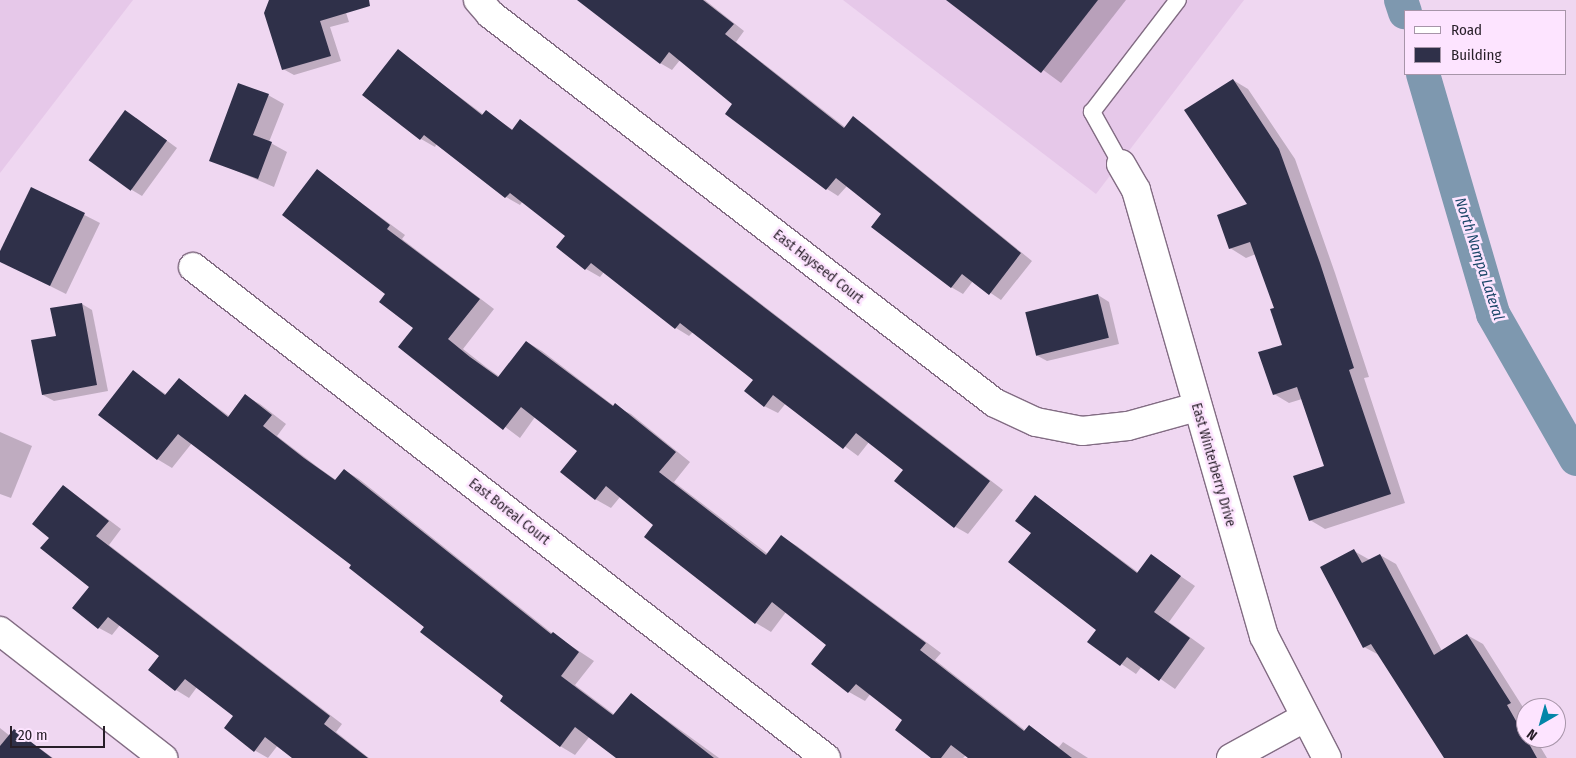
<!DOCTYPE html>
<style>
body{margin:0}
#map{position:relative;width:1576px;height:758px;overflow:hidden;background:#efd7f1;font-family:"Fira Sans Condensed",sans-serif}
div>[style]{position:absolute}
.built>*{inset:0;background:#e6c8e9}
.shadow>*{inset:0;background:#0003}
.canal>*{height:34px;margin:-17px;padding:0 17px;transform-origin:17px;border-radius:17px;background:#7e98af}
.building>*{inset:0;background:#2f3049;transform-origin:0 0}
.roads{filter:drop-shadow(1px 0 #826c83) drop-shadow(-1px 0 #826c83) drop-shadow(0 1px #826c83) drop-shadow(0 -1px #826c83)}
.service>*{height:16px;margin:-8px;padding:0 8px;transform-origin:8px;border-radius:8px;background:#fff}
.minor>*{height:28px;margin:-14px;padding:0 14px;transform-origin:14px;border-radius:14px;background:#fff}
span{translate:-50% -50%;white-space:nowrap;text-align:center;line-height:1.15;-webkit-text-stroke:5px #fde4ff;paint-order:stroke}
.street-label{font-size:14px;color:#271e28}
.water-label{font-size:15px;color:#1b4668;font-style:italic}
.legend{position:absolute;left:1404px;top:10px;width:162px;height:65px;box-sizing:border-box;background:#fde4ff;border:1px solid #a795a9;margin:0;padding:6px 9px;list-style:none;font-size:15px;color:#271e28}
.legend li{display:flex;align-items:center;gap:10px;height:25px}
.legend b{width:25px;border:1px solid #a795a9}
.north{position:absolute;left:1516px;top:698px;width:50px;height:50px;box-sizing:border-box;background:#fde4ff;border:1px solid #a795a9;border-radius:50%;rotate:218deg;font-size:14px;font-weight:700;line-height:20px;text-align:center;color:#271e28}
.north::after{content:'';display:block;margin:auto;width:18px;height:22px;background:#0385a8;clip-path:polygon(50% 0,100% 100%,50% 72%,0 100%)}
.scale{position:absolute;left:10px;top:726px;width:95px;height:22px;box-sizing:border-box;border:2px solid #271e28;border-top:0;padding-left:6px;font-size:15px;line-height:18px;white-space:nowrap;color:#271e28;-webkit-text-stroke:4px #fde4ff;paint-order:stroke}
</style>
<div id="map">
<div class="built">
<i style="clip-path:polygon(0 0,133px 0,0 173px)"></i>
<i style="clip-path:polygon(843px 0,1244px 0,1096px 194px)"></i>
</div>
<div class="shadow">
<i style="clip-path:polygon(279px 0,342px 0,349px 22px,330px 27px,341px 61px,294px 75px,283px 69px)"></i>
<i style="clip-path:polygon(579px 0,705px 0,744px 31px,736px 42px,846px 128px,854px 118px,865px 125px,1032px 261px,1001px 300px,973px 281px,963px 294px,951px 287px,882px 213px,847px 186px,838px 196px,827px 189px,726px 114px,734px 104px,680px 60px,672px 70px,660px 63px)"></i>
<i style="clip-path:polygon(948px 0,1126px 0,1061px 83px)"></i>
<i style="clip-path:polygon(398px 51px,484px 115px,487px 112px,513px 130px,520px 121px,534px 129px,1003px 490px,968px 534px,954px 526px,905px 470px,869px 442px,858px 456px,786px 403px,778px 413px,764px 406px,755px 380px,693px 332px,689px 336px,676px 328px,604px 272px,600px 277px,586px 269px,558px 247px,567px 236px,523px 201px,520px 205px,506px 197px,437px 143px,435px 147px,421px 139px,364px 94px)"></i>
<i style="clip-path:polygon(1233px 80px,1248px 89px,1295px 159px,1335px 273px,1369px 377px,1364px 378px,1405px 503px,1325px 529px,1310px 520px,1325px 467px,1302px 399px,1289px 403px,1274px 394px,1283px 345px,1275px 308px,1256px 254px,1246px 258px,1230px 248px,1249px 205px)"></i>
<i style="clip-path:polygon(268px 95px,284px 104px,269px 142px,287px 152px,274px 187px,211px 160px)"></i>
<i style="clip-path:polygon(136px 118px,177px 148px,142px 196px,132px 190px)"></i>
<i style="clip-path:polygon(318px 171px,405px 235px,402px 239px,494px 309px,463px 349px,486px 367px,500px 377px,527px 342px,542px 351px,614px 406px,631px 414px,690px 462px,674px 482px,768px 554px,782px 537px,797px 546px,941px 653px,935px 660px,1026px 731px,1029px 727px,1059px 747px,1063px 742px,1088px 758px,970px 758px,966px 755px,963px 758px,933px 758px,904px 720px,871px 693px,865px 701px,849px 692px,828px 644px,786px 612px,771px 632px,756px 623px,655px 525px,620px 497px,611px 508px,595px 499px,579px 450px,535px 417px,520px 438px,399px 347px,415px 328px,387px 294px)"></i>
<i style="clip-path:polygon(32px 188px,100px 223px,66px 294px,0 261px,0 254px)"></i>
<i style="clip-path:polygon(1098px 295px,1109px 302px,1119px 344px,1047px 361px,1036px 355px)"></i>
<i style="clip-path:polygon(82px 304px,92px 310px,108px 391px,54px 401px,43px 395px,57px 337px)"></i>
<i style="clip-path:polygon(133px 372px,167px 395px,179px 380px,229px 416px,245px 396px,260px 404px,286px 424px,277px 436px,319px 468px,336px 480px,344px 470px,359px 479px,553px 634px,594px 661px,575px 685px,615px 715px,631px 694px,719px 758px,618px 758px,590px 736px,575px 755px,560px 746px,353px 565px,192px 443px,172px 468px,157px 459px)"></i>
<i style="clip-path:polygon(0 432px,32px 446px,11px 498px,0 494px)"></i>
<i style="clip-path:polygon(64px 486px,121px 529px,109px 545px,342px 724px,336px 732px,369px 758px,294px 758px,278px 745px,268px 758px,254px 750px,235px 716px,197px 687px,189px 698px,176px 690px,160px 656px,120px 625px,112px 635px,99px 628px,91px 587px,51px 538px)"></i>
<i style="clip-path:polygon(1035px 496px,1139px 573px,1151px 556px,1195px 586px,1169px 622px,1205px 648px,1175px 689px,1142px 666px,1136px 674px,1089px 642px,1098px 629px,1033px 533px)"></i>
<i style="clip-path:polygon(1354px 551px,1370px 560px,1380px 555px,1396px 564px,1442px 651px,1467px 635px,1483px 644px,1526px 712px,1522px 714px,1526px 722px,1526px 738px,1535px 738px,1547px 758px,1461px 758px,1381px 656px,1364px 647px)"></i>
<i style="clip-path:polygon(0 728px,10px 736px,14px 730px,53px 758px,0 758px)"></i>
</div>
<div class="canal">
<i style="left:1401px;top:0;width:13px;rotate:72deg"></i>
<i style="left:1423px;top:74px;width:250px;rotate:73.7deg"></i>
<i style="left:1493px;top:314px;width:167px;rotate:60.2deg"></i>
</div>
<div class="building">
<i style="clip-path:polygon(269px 0,369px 0,370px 6px,320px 21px,331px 56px,282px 70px,264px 13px)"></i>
<i style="clip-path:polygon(577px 0,703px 0,734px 24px,725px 34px,844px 128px,853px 116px,1021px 253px,989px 295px,962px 274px,951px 288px,871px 227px,881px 214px,836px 178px,826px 190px,725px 114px,732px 104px,669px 52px,660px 64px)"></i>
<i style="clip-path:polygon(946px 0,1098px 0,1041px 73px)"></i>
<i style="clip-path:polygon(398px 49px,482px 115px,486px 110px,512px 130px,520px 119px,990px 481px,954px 528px,894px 481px,903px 470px,856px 433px,843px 449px,773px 395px,764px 407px,744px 391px,753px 380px,680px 323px,675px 329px,591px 263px,585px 270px,556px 247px,565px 236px,510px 193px,505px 198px,424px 135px,420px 140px,362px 95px)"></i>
<i style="clip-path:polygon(1233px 79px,1279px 149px,1320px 263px,1354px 368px,1349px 370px,1391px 494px,1309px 521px,1293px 476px,1324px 466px,1297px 387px,1273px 395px,1258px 352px,1282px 345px,1270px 309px,1274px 308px,1250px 242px,1229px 249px,1217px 215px,1247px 204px,1184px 110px)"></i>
<i style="clip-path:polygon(238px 83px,269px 94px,253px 135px,272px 142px,258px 179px,209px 161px)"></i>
<i style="left:125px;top:110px;width:52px;height:62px;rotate:36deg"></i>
<i style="clip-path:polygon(317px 169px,390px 225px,387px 229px,480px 299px,448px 339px,470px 357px,498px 377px,526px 341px,613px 406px,615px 403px,676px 452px,659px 472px,766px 555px,781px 535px,926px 643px,920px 650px,1024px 731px,1029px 725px,1072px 758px,968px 758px,951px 745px,941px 758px,931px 758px,895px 730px,902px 720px,856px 684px,848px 693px,811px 664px,826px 645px,772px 602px,755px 624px,644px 537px,653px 525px,606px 486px,595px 500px,560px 472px,577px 451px,521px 407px,503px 430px,461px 397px,398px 347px,413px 328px,379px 302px,385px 294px,282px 215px)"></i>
<i style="clip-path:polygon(31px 187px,85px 213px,50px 286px,0 262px,0 251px)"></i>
<i style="left:1098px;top:294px;width:45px;height:75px;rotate:76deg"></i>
<i style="clip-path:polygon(82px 303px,97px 385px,42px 395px,31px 340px,56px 336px,50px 308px)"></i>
<i style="clip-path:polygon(133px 370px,165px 395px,179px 378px,228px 417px,245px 394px,272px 415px,263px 426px,304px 458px,335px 480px,344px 469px,551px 634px,553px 632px,579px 652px,561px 676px,613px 715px,631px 693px,714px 758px,616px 758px,575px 727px,560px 747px,500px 701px,503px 696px,420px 632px,424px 627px,349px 568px,351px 565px,178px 434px,157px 460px,98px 415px)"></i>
<i style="clip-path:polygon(63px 485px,109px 521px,96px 536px,330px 716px,324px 724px,368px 758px,292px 758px,265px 737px,254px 752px,224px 728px,233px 716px,185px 679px,175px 691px,148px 670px,159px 656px,108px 617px,98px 629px,72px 608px,89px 587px,40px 548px,49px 538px,32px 524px)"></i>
<i style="clip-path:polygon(1035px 495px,1137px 573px,1151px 554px,1181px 576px,1154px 612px,1190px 638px,1159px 681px,1127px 657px,1120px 666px,1087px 642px,1096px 630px,1008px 562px,1031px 533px,1015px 521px)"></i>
<i style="clip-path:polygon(1354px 549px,1362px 563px,1380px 554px,1434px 655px,1467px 634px,1511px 703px,1507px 705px,1537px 758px,1444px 758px,1371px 644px,1363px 648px,1320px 567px)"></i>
<i style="clip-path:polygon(14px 729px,52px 758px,0 758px,0 746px)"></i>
</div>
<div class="roads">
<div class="service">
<i style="left:1121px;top:164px;width:60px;rotate:-119.1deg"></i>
<i style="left:1092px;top:112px;width:141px;rotate:-52.5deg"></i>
</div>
<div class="minor">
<i style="left:478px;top:0;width:18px;rotate:49deg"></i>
<i style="left:490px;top:14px;width:637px;rotate:37.61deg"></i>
<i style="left:995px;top:403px;width:45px;rotate:24.9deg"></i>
<i style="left:1036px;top:422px;width:47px;rotate:11.1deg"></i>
<i style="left:1082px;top:431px;width:46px;rotate:-6.2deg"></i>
<i style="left:1128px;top:426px;width:71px;rotate:-15.6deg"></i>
<i style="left:1121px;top:164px;width:30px;rotate:60deg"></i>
<i style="left:1136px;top:190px;width:464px;rotate:74deg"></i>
<i style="left:1264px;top:636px;width:137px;rotate:62.7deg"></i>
<i style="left:193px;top:267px;width:801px;rotate:37.8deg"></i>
<i style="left:0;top:631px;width:207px;rotate:37.9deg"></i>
<i style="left:1231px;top:758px;width:83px;rotate:-28.7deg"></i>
</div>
</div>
<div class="street-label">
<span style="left:818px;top:267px;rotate:38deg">East Hayseed Court</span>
<span style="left:1213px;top:465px;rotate:74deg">East Winterberry Drive</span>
<span style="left:509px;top:512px;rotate:38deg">East Boreal Court</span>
</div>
<div class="water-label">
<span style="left:1479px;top:259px;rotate:72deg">North Nampa Lateral</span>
</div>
<ul class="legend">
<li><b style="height:6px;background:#fff"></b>Road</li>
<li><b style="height:14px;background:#2f3049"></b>Building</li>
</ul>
<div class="north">N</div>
<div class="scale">20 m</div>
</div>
